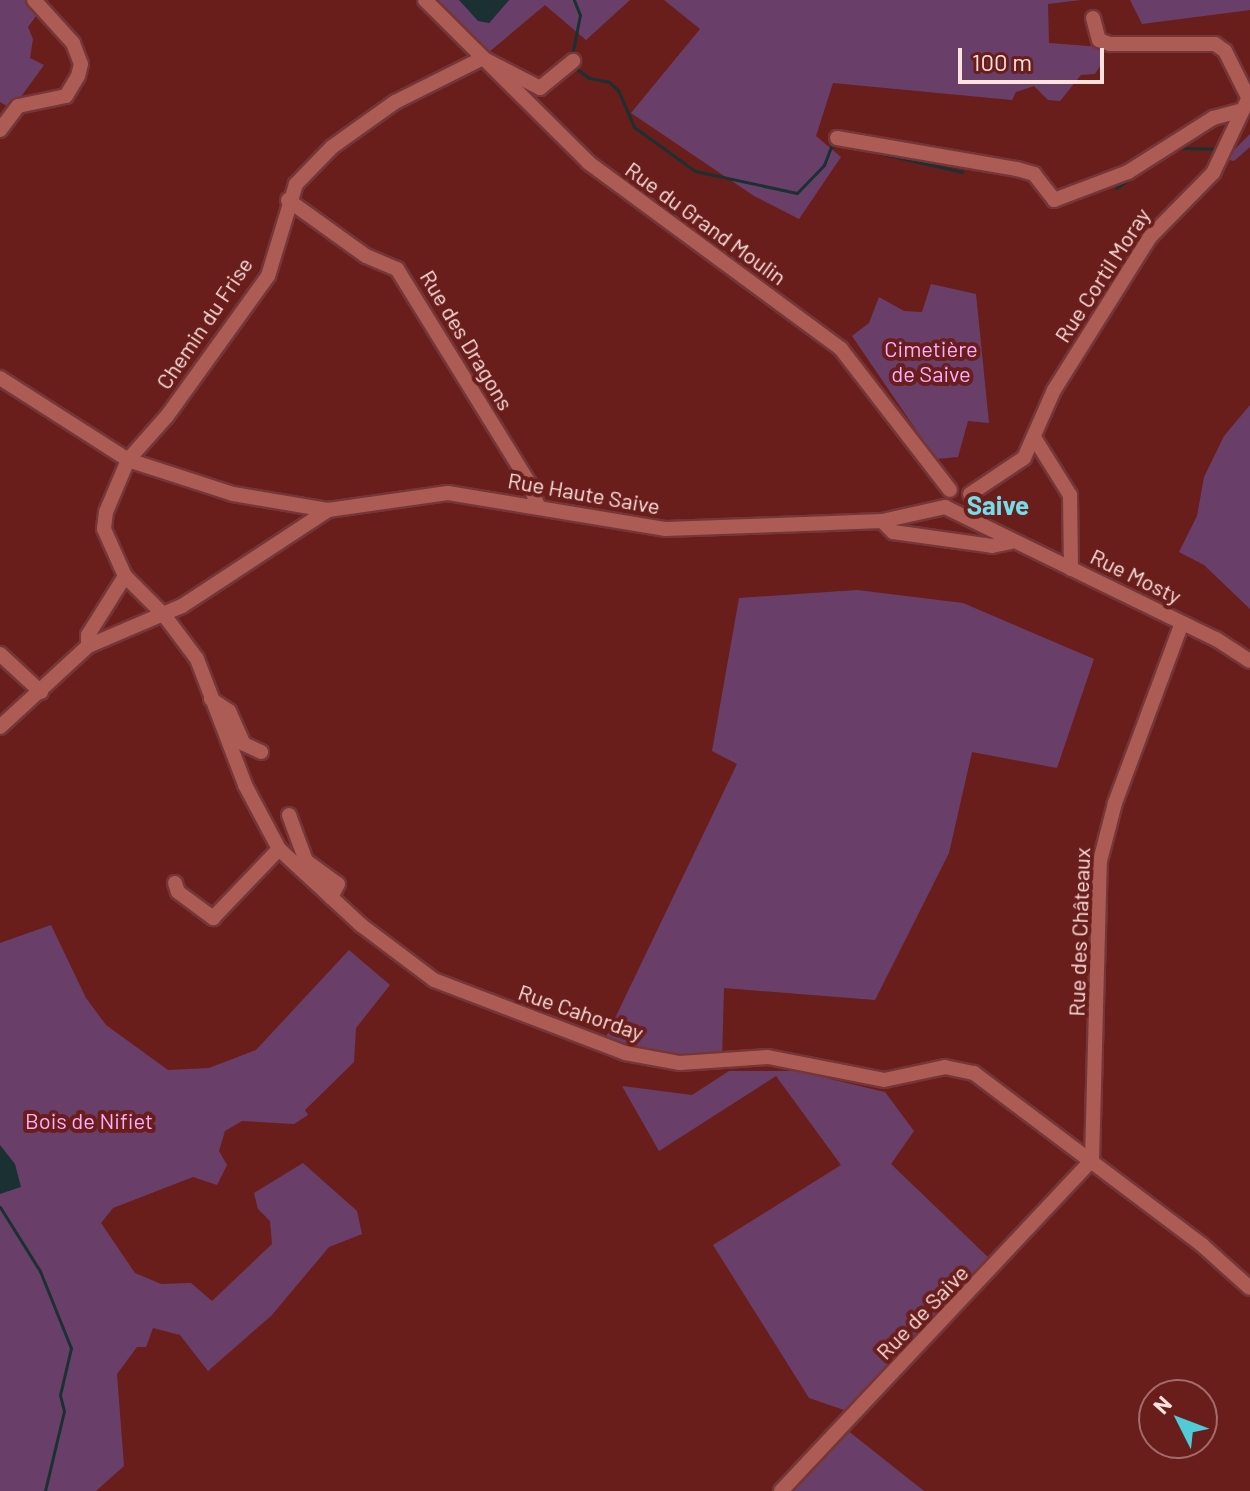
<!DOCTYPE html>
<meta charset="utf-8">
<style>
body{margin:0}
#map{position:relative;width:1250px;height:1491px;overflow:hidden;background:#691e1c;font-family:Barlow,sans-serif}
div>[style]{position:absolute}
.green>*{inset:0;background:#693f6a}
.water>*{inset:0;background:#1b3033}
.stream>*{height:3px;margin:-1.5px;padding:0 1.5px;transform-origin:1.5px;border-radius:1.5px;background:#1b3033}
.roads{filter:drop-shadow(2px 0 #753637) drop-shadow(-2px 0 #753637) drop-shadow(0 2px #753637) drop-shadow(0 -2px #753637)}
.minor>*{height:14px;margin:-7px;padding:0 7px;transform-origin:7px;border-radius:7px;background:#ad5c55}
span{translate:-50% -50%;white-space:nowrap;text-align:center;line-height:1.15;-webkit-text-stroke:8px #691e1c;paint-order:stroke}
.street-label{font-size:22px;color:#fde1dd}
.park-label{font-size:22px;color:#faaefc}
.quarter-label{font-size:26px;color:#73ddea;font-weight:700}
.north{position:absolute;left:1138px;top:1379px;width:80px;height:80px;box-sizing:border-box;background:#691e1c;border:2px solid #a46c69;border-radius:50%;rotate:312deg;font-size:22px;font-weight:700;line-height:32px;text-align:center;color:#fde1dd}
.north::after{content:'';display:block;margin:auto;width:28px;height:36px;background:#52cbd9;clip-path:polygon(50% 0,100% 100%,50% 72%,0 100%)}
.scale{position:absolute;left:958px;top:48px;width:146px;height:36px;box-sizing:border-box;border:4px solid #fde1dd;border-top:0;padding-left:10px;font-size:24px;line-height:28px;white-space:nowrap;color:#fde1dd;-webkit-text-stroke:6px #691e1c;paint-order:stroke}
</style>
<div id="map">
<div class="green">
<i style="clip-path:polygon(0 0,26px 0,36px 16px,28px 27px,33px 39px,30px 58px,44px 65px,12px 109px,0 102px)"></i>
<i style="clip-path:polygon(438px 0,459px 0,489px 23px,509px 0,630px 0,586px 40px,545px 5px,489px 52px)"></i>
<i style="clip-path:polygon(664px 0,1081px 0,1048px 4px,1049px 43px,1101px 47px,1104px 60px,1095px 74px,1081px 75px,1060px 101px,1048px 100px,1034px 86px,1016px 92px,1012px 100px,833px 83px,816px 136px,841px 157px,799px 219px,754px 196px,631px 113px,700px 29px)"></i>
<i style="clip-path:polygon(1130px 0,1250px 0,1250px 10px,1142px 24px)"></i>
<i style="clip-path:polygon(1250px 134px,1250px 147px,1234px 161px,1225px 159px)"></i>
<i style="clip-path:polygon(931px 284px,976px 294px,989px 423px,968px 421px,958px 457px,936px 459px,852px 336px,869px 323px,879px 297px,904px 311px,922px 312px)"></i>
<i style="clip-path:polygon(1250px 405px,1250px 609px,1204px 565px,1179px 552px,1197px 516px,1204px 477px,1224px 436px)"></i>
<i style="clip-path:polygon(857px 590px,963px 603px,1094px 659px,1057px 768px,972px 752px,949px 853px,875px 1000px,724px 988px,722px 1058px,685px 1057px,605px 1039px,737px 764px,712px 751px,739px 598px)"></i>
<i style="clip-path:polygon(51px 925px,86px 998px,106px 1025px,168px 1070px,209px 1068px,256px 1050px,349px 950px,390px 985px,356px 1028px,354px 1062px,305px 1110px,308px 1115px,294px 1124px,242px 1121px,225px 1131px,219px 1151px,227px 1165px,217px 1185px,193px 1177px,113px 1208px,101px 1223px,135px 1273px,161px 1284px,191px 1283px,212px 1301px,272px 1244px,270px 1221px,258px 1209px,254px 1193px,303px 1163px,357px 1211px,362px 1234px,329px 1247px,271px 1316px,208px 1371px,180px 1335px,153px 1328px,146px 1347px,137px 1347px,117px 1374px,124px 1466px,96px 1491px,0 1491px,0 943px)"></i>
<i style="clip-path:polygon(729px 1071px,796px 1071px,885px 1092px,914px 1131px,891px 1164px,990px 1259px,847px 1411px,809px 1398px,713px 1245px,841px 1165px,776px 1076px,659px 1151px,622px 1086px,692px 1095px)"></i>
<i style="clip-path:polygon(847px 1430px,924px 1491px,790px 1491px)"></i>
</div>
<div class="water">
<i style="clip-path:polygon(459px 0,509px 0,489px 23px,478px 21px)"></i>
<i style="clip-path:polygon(0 1145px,15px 1164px,21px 1187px,0 1194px)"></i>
</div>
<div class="stream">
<i style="left:572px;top:55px;width:41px;rotate:-78.7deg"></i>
<i style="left:580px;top:15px;width:16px;rotate:-112deg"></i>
<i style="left:573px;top:66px;width:20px;rotate:37deg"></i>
<i style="left:589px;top:78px;width:20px;rotate:11deg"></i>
<i style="left:609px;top:82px;width:12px;rotate:42deg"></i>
<i style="left:618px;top:90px;width:40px;rotate:66.6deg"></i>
<i style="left:634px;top:127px;width:75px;rotate:35.8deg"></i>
<i style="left:695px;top:171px;width:104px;rotate:12.2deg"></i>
<i style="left:797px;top:193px;width:39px;rotate:-46deg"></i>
<i style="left:824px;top:165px;width:19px;rotate:-69deg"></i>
<i style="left:831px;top:147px;width:7px;rotate:-16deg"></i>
<i style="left:1177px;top:148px;width:39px;rotate:1deg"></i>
<i style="left:865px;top:150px;width:100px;rotate:12.7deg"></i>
<i style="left:1116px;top:188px;width:20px;rotate:-33deg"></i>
<i style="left:0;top:1207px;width:75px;rotate:58deg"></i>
<i style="left:40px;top:1271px;width:83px;rotate:68.1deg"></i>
<i style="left:71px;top:1348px;width:48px;rotate:103.2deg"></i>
<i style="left:60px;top:1395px;width:16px;rotate:76deg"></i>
<i style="left:64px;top:1411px;width:82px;rotate:103.4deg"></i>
</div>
<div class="roads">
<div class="minor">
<i style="left:425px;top:0;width:231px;rotate:44.8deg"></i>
<i style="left:589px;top:163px;width:313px;rotate:36.4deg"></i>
<i style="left:841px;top:349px;width:178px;rotate:52.3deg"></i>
<i style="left:1093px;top:18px;width:23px;rotate:75deg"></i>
<i style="left:1099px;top:40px;width:12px;rotate:20deg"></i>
<i style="left:1110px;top:44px;width:105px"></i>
<i style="left:1215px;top:44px;width:12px;rotate:35deg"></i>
<i style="left:1225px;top:51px;width:51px;rotate:63.4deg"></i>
<i style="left:481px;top:59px;width:96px;rotate:153.4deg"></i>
<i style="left:395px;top:102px;width:77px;rotate:144.5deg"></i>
<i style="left:332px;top:147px;width:52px;rotate:134.2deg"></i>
<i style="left:296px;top:184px;width:96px;rotate:106.9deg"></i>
<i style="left:268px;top:276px;width:173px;rotate:125.8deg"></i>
<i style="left:167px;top:416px;width:59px;rotate:131.6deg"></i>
<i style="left:128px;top:460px;width:56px;rotate:112.9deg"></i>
<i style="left:106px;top:512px;width:17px;rotate:97deg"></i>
<i style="left:104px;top:529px;width:51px;rotate:65.9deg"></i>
<i style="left:125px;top:576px;width:55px;rotate:45deg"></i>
<i style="left:164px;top:615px;width:55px;rotate:53.1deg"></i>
<i style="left:197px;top:659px;width:135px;rotate:69.1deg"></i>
<i style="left:245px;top:785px;width:72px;rotate:62deg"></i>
<i style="left:279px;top:849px;width:112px;rotate:42.8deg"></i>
<i style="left:361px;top:925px;width:91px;rotate:37deg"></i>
<i style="left:434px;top:980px;width:204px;rotate:20.9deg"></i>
<i style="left:625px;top:1053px;width:56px;rotate:10.3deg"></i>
<i style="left:680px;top:1063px;width:88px;rotate:-3.9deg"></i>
<i style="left:768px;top:1057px;width:118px;rotate:11.2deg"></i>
<i style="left:884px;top:1080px;width:62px;rotate:-12deg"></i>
<i style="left:945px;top:1067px;width:30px;rotate:12deg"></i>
<i style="left:974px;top:1073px;width:286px;rotate:37deg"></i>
<i style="left:1202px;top:1245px;width:64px;rotate:41.9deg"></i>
<i style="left:486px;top:60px;width:61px;rotate:27.4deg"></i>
<i style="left:540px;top:88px;width:43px;rotate:-39.3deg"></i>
<i style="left:0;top:130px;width:30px;rotate:-53deg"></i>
<i style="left:18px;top:106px;width:49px;rotate:-11.8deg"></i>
<i style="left:66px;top:96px;width:23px;rotate:-59deg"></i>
<i style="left:78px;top:76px;width:12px;rotate:-76deg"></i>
<i style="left:81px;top:64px;width:22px;rotate:-111deg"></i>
<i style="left:73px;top:43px;width:58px;rotate:-132.2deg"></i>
<i style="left:837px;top:138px;width:183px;rotate:9.8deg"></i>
<i style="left:1017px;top:169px;width:18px;rotate:16deg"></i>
<i style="left:1034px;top:174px;width:33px;rotate:52deg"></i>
<i style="left:1054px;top:200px;width:79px;rotate:-20.7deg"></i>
<i style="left:1128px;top:172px;width:101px;rotate:-32.4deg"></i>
<i style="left:1213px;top:118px;width:28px;rotate:-15deg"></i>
<i style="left:288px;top:200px;width:96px;rotate:35.7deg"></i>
<i style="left:366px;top:256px;width:34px;rotate:23deg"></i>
<i style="left:397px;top:269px;width:251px;rotate:58.3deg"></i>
<i style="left:529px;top:483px;width:25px;rotate:69deg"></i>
<i style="left:0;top:378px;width:152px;rotate:32.6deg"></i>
<i style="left:128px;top:460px;width:110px;rotate:17.9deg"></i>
<i style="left:233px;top:494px;width:96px;rotate:9.6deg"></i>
<i style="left:1035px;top:439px;width:66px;rotate:58deg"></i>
<i style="left:1070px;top:495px;width:74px;rotate:89.2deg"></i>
<i style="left:970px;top:494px;width:65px;rotate:-33.7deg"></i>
<i style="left:1024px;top:458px;width:74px;rotate:-66.2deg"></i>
<i style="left:1054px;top:390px;width:181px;rotate:-57.9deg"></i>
<i style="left:1150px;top:237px;width:90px;rotate:-45.5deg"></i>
<i style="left:1213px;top:173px;width:86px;rotate:-64.6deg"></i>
<i style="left:945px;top:507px;width:301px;rotate:26deg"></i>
<i style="left:1216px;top:639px;width:40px;rotate:32.9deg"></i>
<i style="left:882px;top:521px;width:16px;rotate:45deg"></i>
<i style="left:893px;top:532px;width:100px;rotate:8deg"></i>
<i style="left:992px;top:546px;width:19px;rotate:-12deg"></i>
<i style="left:88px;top:646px;width:11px;rotate:-90deg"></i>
<i style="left:88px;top:635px;width:70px;rotate:-57.9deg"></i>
<i style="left:0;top:654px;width:56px;rotate:42.8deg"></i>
<i style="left:211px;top:699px;width:22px;rotate:34deg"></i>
<i style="left:229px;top:711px;width:36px;rotate:66deg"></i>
<i style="left:244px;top:744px;width:19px;rotate:25deg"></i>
<i style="left:0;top:727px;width:120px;rotate:-42.6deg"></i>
<i style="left:88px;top:646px;width:102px;rotate:-23.1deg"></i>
<i style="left:182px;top:606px;width:175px;rotate:-33.3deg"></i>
<i style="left:328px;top:510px;width:121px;rotate:-8.1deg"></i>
<i style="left:448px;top:493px;width:221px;rotate:9.4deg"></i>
<i style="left:666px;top:529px;width:216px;rotate:-2.1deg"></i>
<i style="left:882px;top:521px;width:65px;rotate:-12.5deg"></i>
<i style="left:289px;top:815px;width:49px;rotate:69.7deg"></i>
<i style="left:306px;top:861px;width:39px;rotate:36deg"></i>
<i style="left:338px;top:884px;width:15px;rotate:118deg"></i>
<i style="left:175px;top:883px;width:9px;rotate:72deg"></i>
<i style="left:178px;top:892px;width:44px;rotate:36.6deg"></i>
<i style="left:213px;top:918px;width:95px;rotate:-46.3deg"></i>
<i style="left:781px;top:1491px;width:454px;rotate:-46.8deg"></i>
<i style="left:1092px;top:1160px;width:299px;rotate:-88.5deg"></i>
<i style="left:1100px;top:861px;width:60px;rotate:-75.5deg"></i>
<i style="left:1115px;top:803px;width:192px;rotate:-69.6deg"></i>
</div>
</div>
<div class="street-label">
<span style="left:706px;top:223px;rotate:36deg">Rue du Grand Moulin</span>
<span style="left:1102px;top:275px;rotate:-57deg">Rue Cortil Moray</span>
<span style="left:204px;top:323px;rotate:-56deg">Chemin du Frise</span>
<span style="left:467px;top:340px;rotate:59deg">Rue des Dragons</span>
<span style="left:584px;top:493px;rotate:10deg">Rue Haute Saive</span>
<span style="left:1136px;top:576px;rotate:26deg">Rue Mosty</span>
<span style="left:1079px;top:932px;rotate:-88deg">Rue des Châteaux</span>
<span style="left:581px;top:1012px;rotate:19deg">Rue Cahorday</span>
<span style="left:922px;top:1312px;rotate:-46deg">Rue de Saive</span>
</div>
<div class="park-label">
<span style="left:931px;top:361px">Cimetière<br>de Saive</span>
<span style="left:89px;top:1121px">Bois de Nifiet</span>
</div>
<div class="quarter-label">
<span style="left:998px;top:505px">Saive</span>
</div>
<div class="north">N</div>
<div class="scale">100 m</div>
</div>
